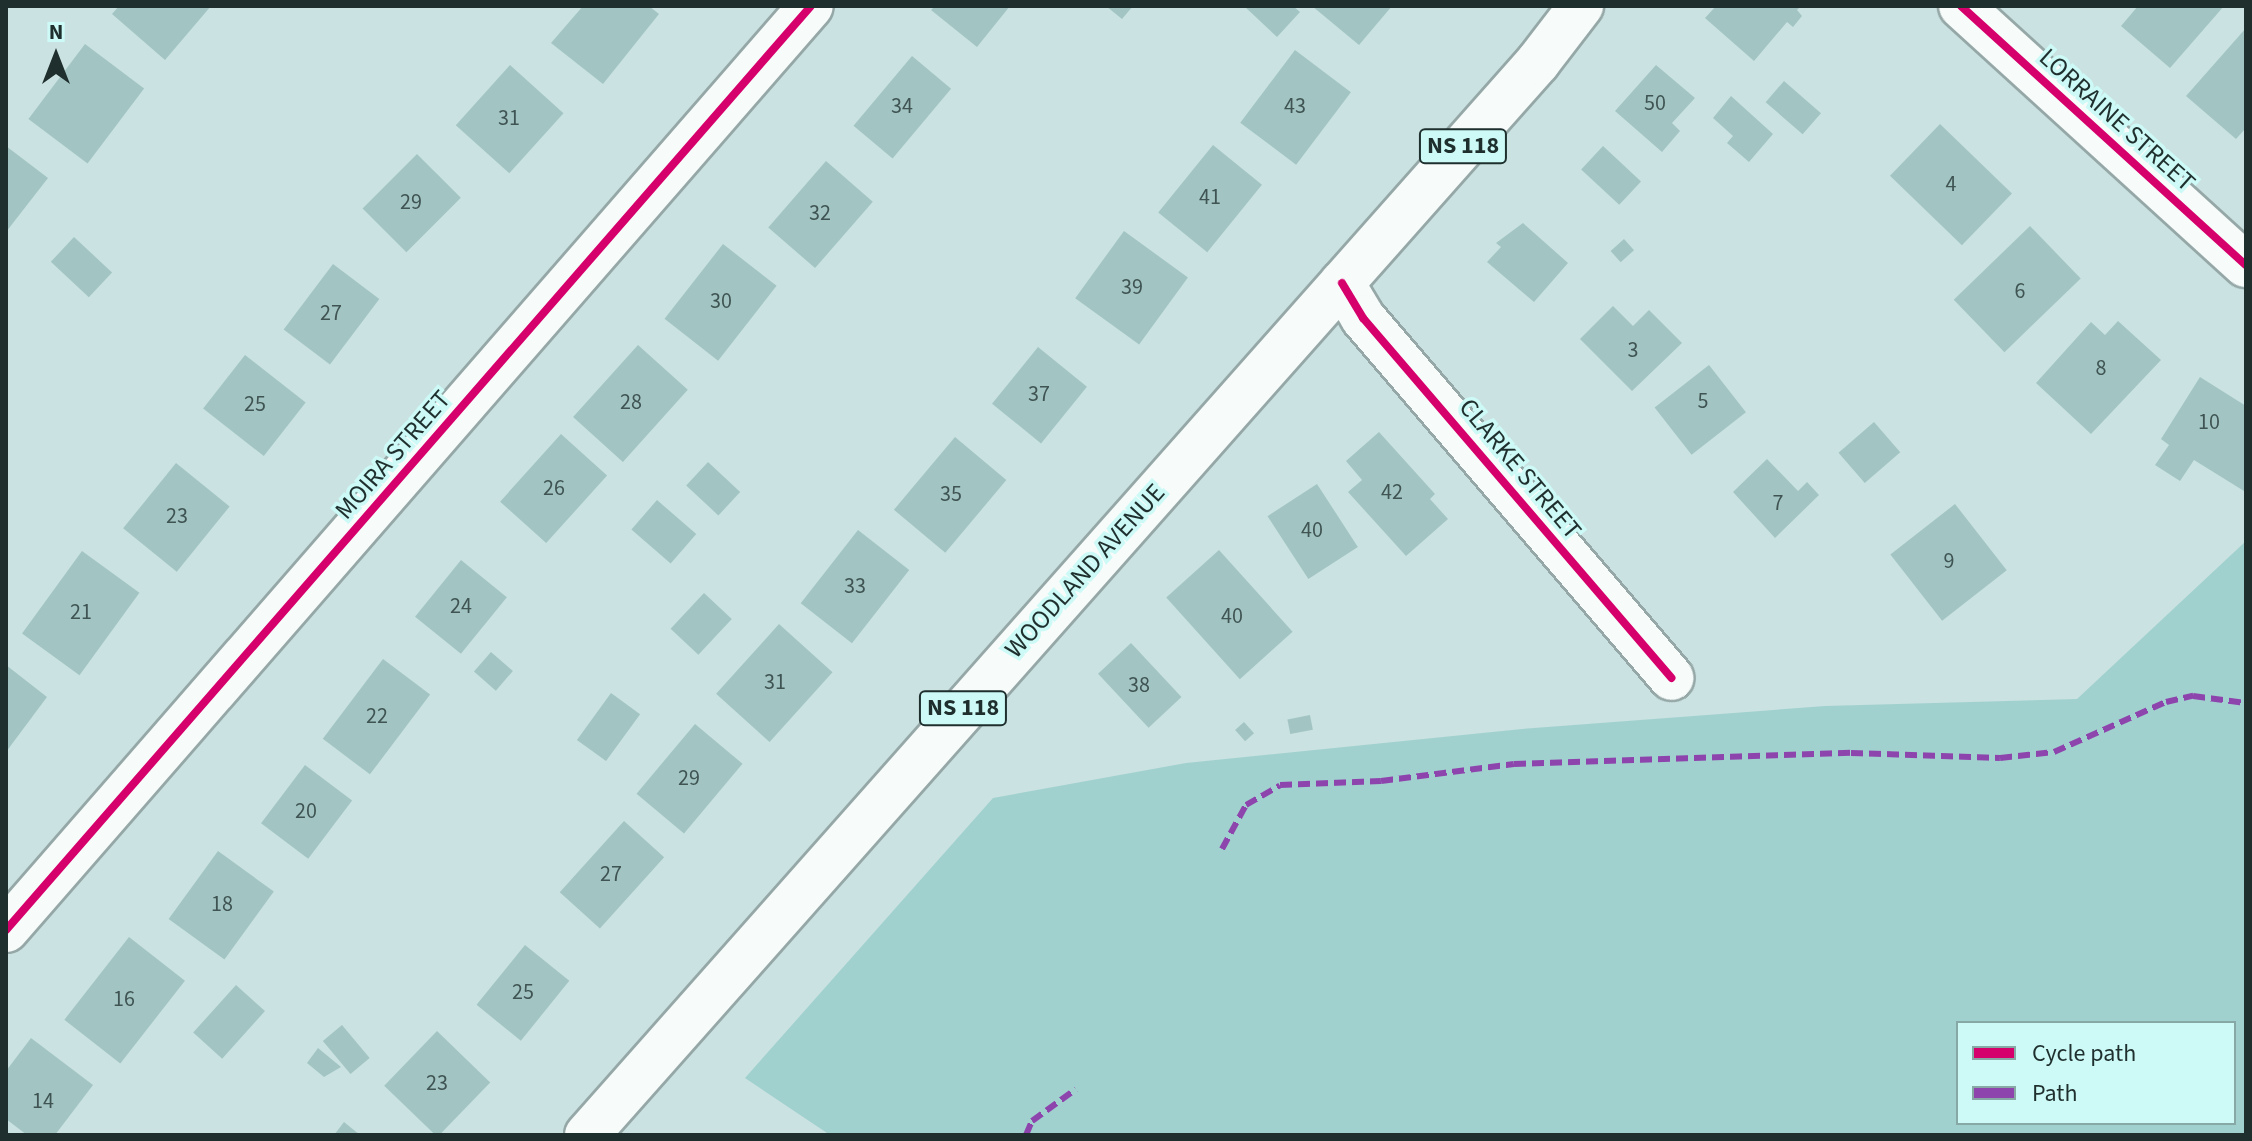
<!DOCTYPE html>
<style>
body{margin:0}
#map{position:relative;width:2252px;height:1141px;overflow:hidden;background:#cae2e1;font-family:"Source Sans 3",sans-serif}
div>[style]{position:absolute}
.green>*{inset:0;background:#a1d1ce}
.building>*{inset:0;background:#a2c5c3;transform-origin:0 0}
.roads{filter:drop-shadow(2px 0 #95a8a7) drop-shadow(-2px 0 #95a8a7) drop-shadow(0 2px #95a8a7) drop-shadow(0 -2px #95a8a7)}
.minor>*{height:44px;margin:-22px;padding:0 22px;transform-origin:22px;border-radius:22px;background:#f7fbfa}
.major>*{height:44px;margin:-22px;padding:0 22px;transform-origin:22px;border-radius:22px;background:#f7fbfa}
.quiet>*{height:6px;margin-top:-3px;transform-origin:0;background:repeating-linear-gradient(90deg,#8e44ad 0 12px,transparent 0 18px)}
.cycleway>*{height:8px;margin:-4px;padding:0 4px;transform-origin:4px;border-radius:4px;background:#d6006c}
span{translate:-50% -50%;white-space:nowrap;text-align:center;line-height:1.15;-webkit-text-stroke:7px #cdfaf6;paint-order:stroke}
.number-label{font-size:22px;color:#3f5453}
.number-label span{-webkit-text-stroke-width:0}
.shield-label span{padding:2px 6px;background:#cdfaf6;border:2px solid;border-radius:6px;-webkit-text-stroke-width:0}
.shield-label{font-size:24px;color:#1e2f2e;font-weight:700}
.street-label{font-size:26px;color:#1e2f2e}
.frame{position:absolute;inset:0;border:8px solid #1e2f2e;pointer-events:none}
.legend{position:absolute;left:1956px;top:1021px;width:280px;height:104px;box-sizing:border-box;background:#cdfaf6;border:2px solid #87a9a6;margin:0;padding:10px 14px;list-style:none;font-size:24px;color:#1e2f2e}
.legend li{display:flex;align-items:center;gap:16px;height:40px}
.legend b{width:40px;border:2px solid #87a9a6}
.north{position:absolute;left:16px;top:16px;width:80px;height:80px;-webkit-text-stroke:6px #cdfaf6;paint-order:stroke;rotate:0deg;font-size:22px;font-weight:700;line-height:32px;text-align:center;color:#1e2f2e}
.north::after{content:'';display:block;margin:auto;width:28px;height:36px;background:#1e2f2e;clip-path:polygon(50% 0,100% 100%,50% 72%,0 100%)}
</style>
<div id="map">
<div class="green">
<i style="clip-path:polygon(evenodd,2246px 541px,2246px 1135px,830px 1135px,745px 1078px,993px 798px,1186px 763px,1522px 729px,1825px 706px,2077px 699px,2246px 541px,1958px 1023px,2234px 1023px,2234px 1123px,1958px 1123px,1958px 1023px)"></i>
</div>
<div class="building">
<i style="clip-path:polygon(119px 6px,211px 6px,165px 60px,112px 14px)"></i>
<i style="clip-path:polygon(583px 6px,649px 6px,659px 14px,603px 84px,551px 43px)"></i>
<i style="clip-path:polygon(935px 6px,1010px 6px,977px 47px,931px 10px)"></i>
<i style="clip-path:polygon(1106px 6px,1133px 6px,1122px 19px)"></i>
<i style="clip-path:polygon(1244px 6px,1293px 6px,1300px 12px,1277px 37px)"></i>
<i style="clip-path:polygon(1312px 6px,1392px 6px,1359px 45px)"></i>
<i style="clip-path:polygon(1716px 6px,1801px 6px,1797px 10px,1802px 16px,1793px 27px,1787px 22px,1754px 61px,1705px 18px)"></i>
<i style="clip-path:polygon(2138px 6px,2224px 6px,2170px 68px,2121px 26px)"></i>
<i style="clip-path:polygon(2246px 28px,2246px 128px,2236px 139px,2186px 96px)"></i>
<i style="left:85px;top:44px;width:74px;height:94px;rotate:37deg"></i>
<i style="left:1295px;top:50px;width:70px;height:91px;rotate:37deg"></i>
<i style="left:912px;top:56px;width:51px;height:91px;rotate:40deg"></i>
<i style="left:510px;top:65px;width:72px;height:81px;rotate:42deg"></i>
<i style="clip-path:polygon(1656px 65px,1695px 98px,1672px 123px,1680px 131px,1662px 152px,1615px 111px)"></i>
<i style="left:1784px;top:81px;width:49px;height:28px;rotate:41deg"></i>
<i style="clip-path:polygon(1731px 96px,1773px 134px,1749px 162px,1727px 143px,1733px 136px,1713px 118px)"></i>
<i style="left:1940px;top:124px;width:100px;height:72px;rotate:44deg"></i>
<i style="left:1213px;top:145px;width:63px;height:87px;rotate:39deg"></i>
<i style="clip-path:polygon(6px 146px,48px 178px,6px 232px)"></i>
<i style="left:1603px;top:146px;width:52px;height:32px;rotate:43deg"></i>
<i style="left:417px;top:154px;width:62px;height:77px;rotate:45deg"></i>
<i style="left:826px;top:161px;width:62px;height:88px;rotate:41deg"></i>
<i style="clip-path:polygon(1523px 223px,1568px 263px,1534px 302px,1487px 262px,1501px 247px,1496px 243px)"></i>
<i style="left:2030px;top:226px;width:73px;height:106px;rotate:46deg"></i>
<i style="left:1124px;top:231px;width:79px;height:83px;rotate:36deg"></i>
<i style="left:74px;top:237px;width:52px;height:34px;rotate:43deg"></i>
<i style="left:1624px;top:239px;width:15px;height:18px;rotate:48deg"></i>
<i style="left:723px;top:244px;width:68px;height:95px;rotate:38deg"></i>
<i style="left:333px;top:264px;width:58px;height:82px;rotate:37deg"></i>
<i style="clip-path:polygon(1613px 306px,1633px 326px,1649px 310px,1682px 343px,1632px 391px,1580px 339px)"></i>
<i style="clip-path:polygon(2118px 321px,2161px 360px,2091px 434px,2036px 383px,2091px 322px,2105px 335px)"></i>
<i style="left:638px;top:345px;width:67px;height:97px;rotate:42deg"></i>
<i style="left:1038px;top:347px;width:63px;height:73px;rotate:39deg"></i>
<i style="left:245px;top:355px;width:77px;height:68px;rotate:38deg"></i>
<i style="left:1709px;top:365px;width:60px;height:69px;rotate:52deg"></i>
<i style="clip-path:polygon(2200px 377px,2246px 406px,2244px 491px,2194px 460px,2180px 481px,2155px 465px,2169px 445px,2161px 439px)"></i>
<i style="left:1874px;top:422px;width:40px;height:47px;rotate:49deg"></i>
<i style="clip-path:polygon(1379px 432px,1435px 494px,1430px 499px,1448px 519px,1406px 556px,1348px 492px,1362px 480px,1346px 461px)"></i>
<i style="left:561px;top:434px;width:62px;height:91px;rotate:42deg"></i>
<i style="left:955px;top:437px;width:67px;height:95px;rotate:40deg"></i>
<i style="clip-path:polygon(1767px 459px,1798px 491px,1807px 482px,1819px 495px,1775px 538px,1733px 492px)"></i>
<i style="left:708px;top:462px;width:44px;height:32px;rotate:43deg"></i>
<i style="left:176px;top:463px;width:69px;height:84px;rotate:39deg"></i>
<i style="left:1317px;top:484px;width:75px;height:59px;rotate:57deg"></i>
<i style="left:657px;top:500px;width:52px;height:39px;rotate:41deg"></i>
<i style="left:1955px;top:504px;width:84px;height:82px;rotate:52deg"></i>
<i style="left:858px;top:530px;width:65px;height:93px;rotate:38deg"></i>
<i style="left:1219px;top:550px;width:110px;height:71px;rotate:48deg"></i>
<i style="left:82px;top:551px;width:71px;height:102px;rotate:36deg"></i>
<i style="left:461px;top:560px;width:59px;height:73px;rotate:39deg"></i>
<i style="left:704px;top:593px;width:38px;height:49px;rotate:43deg"></i>
<i style="left:779px;top:624px;width:72px;height:94px;rotate:42deg"></i>
<i style="left:1131px;top:643px;width:74px;height:45px;rotate:47deg"></i>
<i style="left:491px;top:652px;width:29px;height:26px;rotate:41deg"></i>
<i style="left:383px;top:659px;width:59px;height:100px;rotate:37deg"></i>
<i style="clip-path:polygon(6px 665px,47px 697px,6px 752px)"></i>
<i style="left:611px;top:693px;width:36px;height:58px;rotate:36deg"></i>
<i style="left:1310px;top:715px;width:15px;height:23px;rotate:79deg"></i>
<i style="left:1244px;top:722px;width:15px;height:12px;rotate:48deg"></i>
<i style="left:695px;top:724px;width:62px;height:91px;rotate:40deg"></i>
<i style="left:305px;top:765px;width:59px;height:73px;rotate:37deg"></i>
<i style="left:624px;top:821px;width:54px;height:96px;rotate:42deg"></i>
<i style="left:218px;top:851px;width:69px;height:84px;rotate:36deg"></i>
<i style="left:129px;top:937px;width:71px;height:105px;rotate:38deg"></i>
<i style="left:525px;top:945px;width:57px;height:77px;rotate:39deg"></i>
<i style="left:236px;top:985px;width:39px;height:64px;rotate:42deg"></i>
<i style="left:342px;top:1025px;width:43px;height:25px;rotate:50deg"></i>
<i style="left:437px;top:1031px;width:74px;height:76px;rotate:44deg"></i>
<i style="clip-path:polygon(31px 1038px,93px 1085px,55px 1135px,27px 1135px,6px 1119px,6px 1071px)"></i>
<i style="clip-path:polygon(318px 1048px,341px 1067px,324px 1077px,307px 1063px)"></i>
<i style="clip-path:polygon(344px 1122px,360px 1135px,334px 1135px)"></i>
</div>
<div class="roads">
<div class="minor">
<i style="left:1961px;top:6px;width:385px;rotate:42.3deg"></i>
<i style="left:1342px;top:283px;width:41px;rotate:59deg"></i>
<i style="left:1363px;top:318px;width:474px;rotate:49.4deg"></i>
<i style="left:6px;top:930px;width:1225px;rotate:-48.94deg"></i>
</div>
<div class="major">
<i style="left:587px;top:1135px;width:1434px;rotate:-48.45deg"></i>
<i style="left:1538px;top:62px;width:71px;rotate:-52.5deg"></i>
</div>
</div>
<div class="quiet">
<i style="left:1222px;top:849px;width:50px;rotate:-61.4deg"></i>
<i style="left:1246px;top:805px;width:39px;rotate:-30deg"></i>
<i style="left:1280px;top:785px;width:101px;rotate:-2.3deg"></i>
<i style="left:1381px;top:781px;width:134px;rotate:-7.3deg"></i>
<i style="left:1514px;top:764px;width:337px;rotate:-1.9deg"></i>
<i style="left:1851px;top:753px;width:149px;rotate:1.9deg"></i>
<i style="left:2000px;top:758px;width:54px;rotate:-6.3deg"></i>
<i style="left:2054px;top:752px;width:123px;rotate:-24.1deg"></i>
<i style="left:2166px;top:702px;width:28px;rotate:-13deg"></i>
<i style="left:2193px;top:696px;width:53px;rotate:7.5deg"></i>
<i style="left:1026px;top:1135px;width:15px;rotate:-67deg"></i>
<i style="left:1032px;top:1121px;width:54px;rotate:-36deg"></i>
</div>
<div class="cycleway">
<i style="left:1961px;top:6px;width:385px;rotate:42.3deg"></i>
<i style="left:1342px;top:283px;width:41px;rotate:59deg"></i>
<i style="left:1363px;top:318px;width:474px;rotate:49.4deg"></i>
<i style="left:6px;top:930px;width:1225px;rotate:-48.94deg"></i>
</div>
<div class="number-label">
<span style="left:1655px;top:104px">50</span>
<span style="left:902px;top:107px">34</span>
<span style="left:1295px;top:107px">43</span>
<span style="left:509px;top:119px">31</span>
<span style="left:1951px;top:185px">4</span>
<span style="left:1210px;top:198px">41</span>
<span style="left:411px;top:203px">29</span>
<span style="left:820px;top:214px">32</span>
<span style="left:1132px;top:288px">39</span>
<span style="left:2020px;top:292px">6</span>
<span style="left:721px;top:302px">30</span>
<span style="left:331px;top:314px">27</span>
<span style="left:1633px;top:351px">3</span>
<span style="left:2101px;top:369px">8</span>
<span style="left:1039px;top:395px">37</span>
<span style="left:1703px;top:402px">5</span>
<span style="left:631px;top:403px">28</span>
<span style="left:255px;top:405px">25</span>
<span style="left:2209px;top:423px">10</span>
<span style="left:554px;top:489px">26</span>
<span style="left:1392px;top:493px">42</span>
<span style="left:951px;top:495px">35</span>
<span style="left:1778px;top:504px">7</span>
<span style="left:177px;top:517px">23</span>
<span style="left:1312px;top:531px">40</span>
<span style="left:1949px;top:562px">9</span>
<span style="left:855px;top:587px">33</span>
<span style="left:461px;top:607px">24</span>
<span style="left:81px;top:613px">21</span>
<span style="left:1232px;top:617px">40</span>
<span style="left:775px;top:683px">31</span>
<span style="left:1139px;top:686px">38</span>
<span style="left:377px;top:717px">22</span>
<span style="left:689px;top:779px">29</span>
<span style="left:306px;top:812px">20</span>
<span style="left:611px;top:875px">27</span>
<span style="left:222px;top:905px">18</span>
<span style="left:523px;top:993px">25</span>
<span style="left:124px;top:1000px">16</span>
<span style="left:437px;top:1084px">23</span>
<span style="left:43px;top:1102px">14</span>
</div>
<div class="shield-label">
<span style="left:1463px;top:146px">NS 118</span>
<span style="left:963px;top:708px">NS 118</span>
</div>
<div class="street-label">
<span style="left:2117px;top:120px;rotate:42deg">LORRAINE STREET</span>
<span style="left:393px;top:455px;rotate:-49deg">MOIRA STREET</span>
<span style="left:1520px;top:469px;rotate:50deg">CLARKE STREET</span>
<span style="left:1085px;top:571px;rotate:-48deg">WOODLAND AVENUE</span>
</div>
<div class="frame"></div>
<ul class="legend">
<li><b style="height:10px;background:#d6006c"></b>Cycle path</li>
<li><b style="height:10px;background:#8e44ad"></b>Path</li>
</ul>
<div class="north">N</div>
</div>
